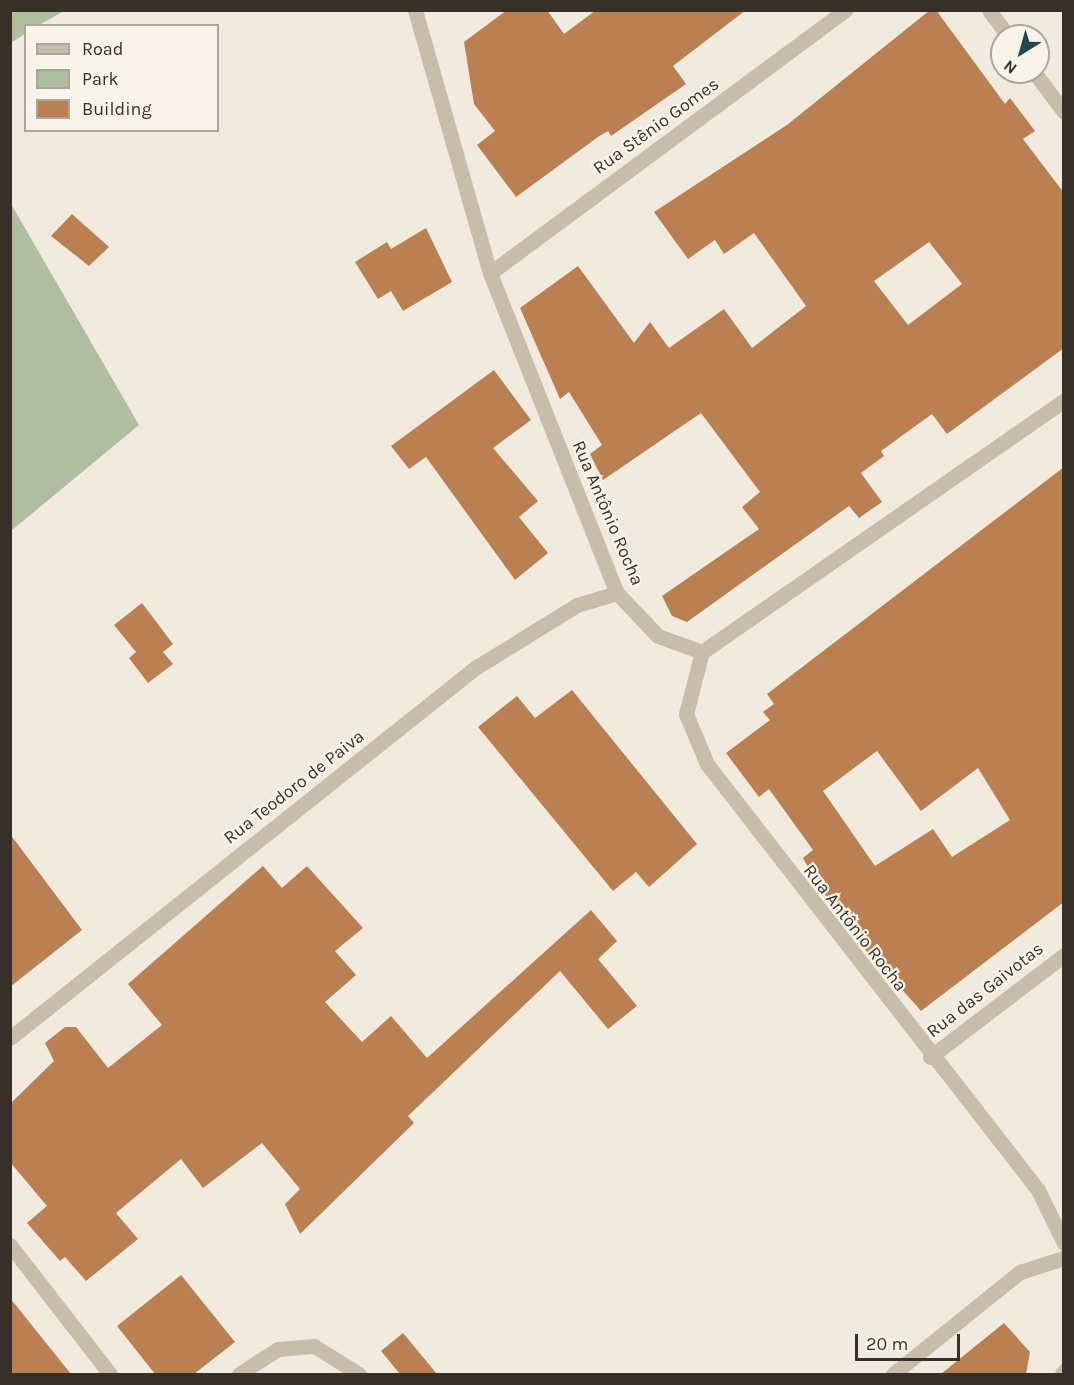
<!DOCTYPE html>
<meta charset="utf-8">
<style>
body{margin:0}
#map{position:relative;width:1074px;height:1385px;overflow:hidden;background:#f0ebde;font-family:Karla,sans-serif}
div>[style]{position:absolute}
.green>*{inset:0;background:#aebe9f}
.building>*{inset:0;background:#ba8052}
.minor>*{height:15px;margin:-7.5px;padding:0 7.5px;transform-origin:7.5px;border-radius:7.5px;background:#c7bdab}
span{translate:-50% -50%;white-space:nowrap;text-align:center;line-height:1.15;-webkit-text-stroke:4.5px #f8f4ea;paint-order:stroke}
.street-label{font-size:18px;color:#363029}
.frame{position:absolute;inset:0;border:12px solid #363029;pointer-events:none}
.legend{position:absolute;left:24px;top:24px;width:195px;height:108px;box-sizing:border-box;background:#f8f4ea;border:2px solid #aaa69d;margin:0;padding:8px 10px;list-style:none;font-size:18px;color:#363029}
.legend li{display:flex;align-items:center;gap:12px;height:30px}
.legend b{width:30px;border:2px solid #aaa69d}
.north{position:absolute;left:990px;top:24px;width:60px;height:60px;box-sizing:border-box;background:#f8f4ea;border:2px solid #aaa69d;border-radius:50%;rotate:217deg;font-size:16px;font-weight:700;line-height:24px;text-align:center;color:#363029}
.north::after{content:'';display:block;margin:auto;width:21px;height:27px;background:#234753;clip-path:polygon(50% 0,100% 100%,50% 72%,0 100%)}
.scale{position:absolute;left:855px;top:1334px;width:105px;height:27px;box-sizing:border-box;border:3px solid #363029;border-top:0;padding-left:8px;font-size:18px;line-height:21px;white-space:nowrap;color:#363029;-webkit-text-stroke:4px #f8f4ea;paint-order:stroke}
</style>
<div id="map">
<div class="green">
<i style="clip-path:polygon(11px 10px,64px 10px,64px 11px,39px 25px,26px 26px,25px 34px,11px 43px)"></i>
<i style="clip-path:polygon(11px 204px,139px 425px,11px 531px,10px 531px)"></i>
</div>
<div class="building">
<i style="clip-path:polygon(507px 10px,547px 10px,564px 34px,596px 10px,746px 10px,673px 66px,686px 84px,611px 136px,608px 131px,598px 137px,516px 197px,477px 145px,495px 131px,474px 104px,464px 42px)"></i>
<i style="clip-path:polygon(evenodd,930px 10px,936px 10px,1005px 104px,1010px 98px,1035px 131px,1023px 139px,1064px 193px,1064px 348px,947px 434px,932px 414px,881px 451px,884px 456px,861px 473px,882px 502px,859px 518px,849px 506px,687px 622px,672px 616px,662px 596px,759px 529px,742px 507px,760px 492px,701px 413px,603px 480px,590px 454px,602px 445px,569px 392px,560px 399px,520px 308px,578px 266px,634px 343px,650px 322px,669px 348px,724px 309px,752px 348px,806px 306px,754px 233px,724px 254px,715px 240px,688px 259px,654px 212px,787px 125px,930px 10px,929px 242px,962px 284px,908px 325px,874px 281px,929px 242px)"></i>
<i style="clip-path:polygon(72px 214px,109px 247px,89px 266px,51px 236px)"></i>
<i style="clip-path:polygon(426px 228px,452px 282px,403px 311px,391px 291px,378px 299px,355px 262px,387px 242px,391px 249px)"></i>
<i style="clip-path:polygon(494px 370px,531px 420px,493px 448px,538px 501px,519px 517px,548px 553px,515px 580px,426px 457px,409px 469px,391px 446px)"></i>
<i style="clip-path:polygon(evenodd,1064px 467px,1064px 902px,921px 1011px,899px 986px,895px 990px,820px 888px,803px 858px,813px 850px,769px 789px,759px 797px,726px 753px,770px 720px,763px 712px,774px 704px,767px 694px,1064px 467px,877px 751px,921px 811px,978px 768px,1010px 820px,952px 857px,933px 829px,875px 866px,823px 791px,877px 751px)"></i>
<i style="clip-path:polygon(142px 603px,173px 644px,163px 652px,173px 664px,148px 683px,129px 658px,136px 652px,114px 625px)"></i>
<i style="clip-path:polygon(572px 690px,697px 844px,649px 887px,636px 872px,613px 891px,478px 727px,517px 696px,535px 718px)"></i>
<i style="clip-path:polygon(10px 834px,82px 930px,10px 987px)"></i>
<i style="clip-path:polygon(263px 866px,282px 888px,307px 866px,363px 928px,335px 951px,356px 975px,325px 1002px,362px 1042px,391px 1016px,427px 1058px,591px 910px,617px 941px,598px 959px,637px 1006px,608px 1029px,560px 971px,408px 1116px,414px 1123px,300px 1234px,285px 1204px,300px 1189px,262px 1143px,203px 1188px,181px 1159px,116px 1213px,138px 1239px,86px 1281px,65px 1257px,60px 1261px,27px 1223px,47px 1206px,10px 1162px,10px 1104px,54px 1061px,45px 1043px,65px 1027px,76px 1027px,108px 1068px,162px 1025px,128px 984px)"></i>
<i style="clip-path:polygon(181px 1275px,235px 1342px,194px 1374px,155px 1374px,117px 1326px)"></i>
<i style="clip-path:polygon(10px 1298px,71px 1374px,10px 1374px)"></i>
<i style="clip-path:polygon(1004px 1323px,1030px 1352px,1026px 1374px,941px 1374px)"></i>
<i style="clip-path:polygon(403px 1333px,437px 1374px,400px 1374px,381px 1351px)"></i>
</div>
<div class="minor">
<i style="left:415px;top:10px;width:273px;rotate:74.1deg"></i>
<i style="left:490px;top:273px;width:344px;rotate:68.4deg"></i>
<i style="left:617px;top:593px;width:59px;rotate:46.4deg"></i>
<i style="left:658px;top:636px;width:47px;rotate:20deg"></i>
<i style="left:702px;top:652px;width:64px;rotate:104.5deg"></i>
<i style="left:686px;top:714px;width:54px;rotate:67.2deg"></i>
<i style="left:707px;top:764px;width:539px;rotate:52.15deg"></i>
<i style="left:1038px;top:1190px;width:59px;rotate:63.9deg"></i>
<i style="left:989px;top:10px;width:32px;rotate:54deg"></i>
<i style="left:1034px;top:72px;width:50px;rotate:53.1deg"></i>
<i style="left:490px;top:273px;width:442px;rotate:-36.5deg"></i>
<i style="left:702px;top:652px;width:441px;rotate:-34.8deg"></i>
<i style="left:10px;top:1038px;width:594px;rotate:-38.51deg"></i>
<i style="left:475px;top:668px;width:120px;rotate:-31.7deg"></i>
<i style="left:577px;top:605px;width:42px;rotate:-16.7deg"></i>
<i style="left:930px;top:1057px;width:168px;rotate:-37.3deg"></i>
<i style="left:10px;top:1245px;width:163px;rotate:52.2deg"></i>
<i style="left:239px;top:1374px;width:46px;rotate:-32.7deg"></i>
<i style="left:278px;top:1349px;width:36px;rotate:-5deg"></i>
<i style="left:314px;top:1346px;width:53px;rotate:31.9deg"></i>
<i style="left:893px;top:1374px;width:163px;rotate:-38.8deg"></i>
<i style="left:1020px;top:1272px;width:46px;rotate:-17.7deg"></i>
<i style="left:1062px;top:1374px;width:4px;rotate:-56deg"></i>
</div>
<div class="street-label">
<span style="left:656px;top:126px;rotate:-36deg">Rua Stênio Gomes</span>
<span style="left:608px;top:513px;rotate:67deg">Rua Antônio Rocha</span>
<span style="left:294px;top:787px;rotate:-38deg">Rua Teodoro de Paiva</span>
<span style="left:855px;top:928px;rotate:52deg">Rua Antônio Rocha</span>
<span style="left:985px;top:990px;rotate:-38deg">Rua das Gaivotas</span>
</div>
<div class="frame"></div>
<ul class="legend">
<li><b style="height:8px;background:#c7bdab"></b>Road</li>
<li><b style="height:16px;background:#aebe9f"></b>Park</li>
<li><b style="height:16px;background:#ba8052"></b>Building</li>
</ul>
<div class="north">N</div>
<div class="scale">20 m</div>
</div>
